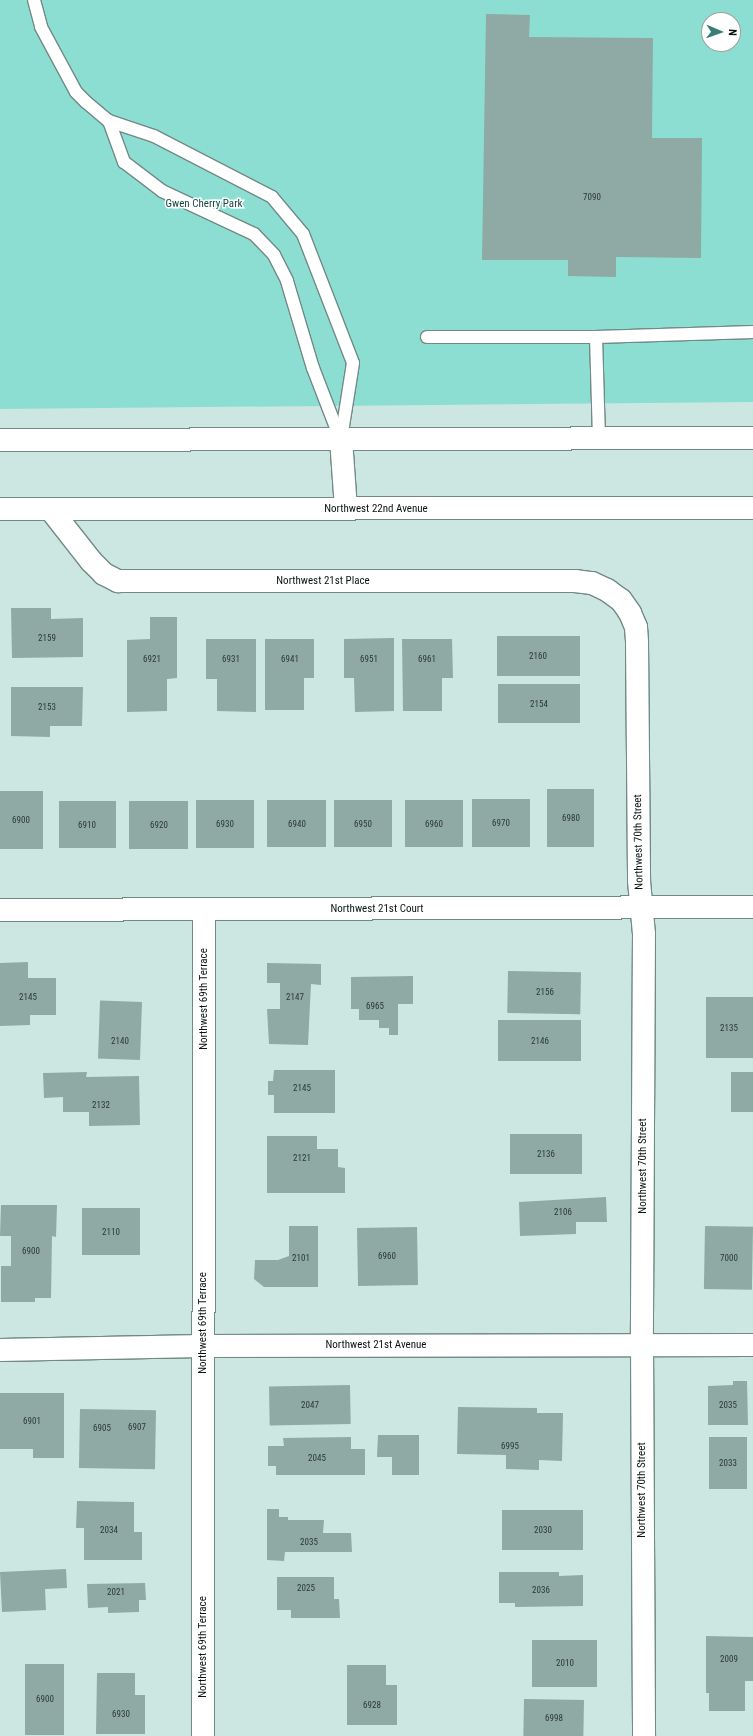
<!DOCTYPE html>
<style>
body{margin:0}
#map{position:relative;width:753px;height:1736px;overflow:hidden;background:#cce7e2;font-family:"Roboto Condensed",sans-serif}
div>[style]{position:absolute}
.green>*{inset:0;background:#8dded2}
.building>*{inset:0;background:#8fa9a4;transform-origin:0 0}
.roads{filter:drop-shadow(1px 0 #718a86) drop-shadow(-1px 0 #718a86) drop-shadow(0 1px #718a86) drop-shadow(0 -1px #718a86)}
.service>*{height:12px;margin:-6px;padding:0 6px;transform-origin:6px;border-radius:6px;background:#fff}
.minor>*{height:22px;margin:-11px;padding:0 11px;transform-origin:11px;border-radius:11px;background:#fff}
.secondary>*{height:22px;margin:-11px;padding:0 11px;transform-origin:11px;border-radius:11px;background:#fff}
span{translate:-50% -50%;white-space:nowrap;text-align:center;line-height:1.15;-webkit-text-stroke:3px #fff;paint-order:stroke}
.number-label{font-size:9px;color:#2b3836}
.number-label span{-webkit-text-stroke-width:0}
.park-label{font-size:11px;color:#144741}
.street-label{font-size:11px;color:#0a1312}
.north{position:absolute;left:701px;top:12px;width:40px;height:40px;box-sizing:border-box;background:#fff;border:1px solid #9da1a0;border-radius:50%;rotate:92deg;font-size:11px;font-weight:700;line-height:16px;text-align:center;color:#0a1312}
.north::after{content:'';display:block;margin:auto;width:14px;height:18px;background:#387e76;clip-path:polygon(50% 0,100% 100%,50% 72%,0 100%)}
</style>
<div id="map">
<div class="green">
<i style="clip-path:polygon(evenodd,0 0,753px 0,753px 402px,0 409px,0 0,709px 20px,733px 20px,733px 44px,709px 44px,709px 20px)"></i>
</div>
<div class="building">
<i style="clip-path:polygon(486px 14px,530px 15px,529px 37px,653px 38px,652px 138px,702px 138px,701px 258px,616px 257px,616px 277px,568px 276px,568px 260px,482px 260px)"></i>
<i style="clip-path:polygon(11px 608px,51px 608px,51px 619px,83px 618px,83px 657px,12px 658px)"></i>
<i style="clip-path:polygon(150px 617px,177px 617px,177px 678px,167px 679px,167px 711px,127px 712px,127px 640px,150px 639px)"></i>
<i style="left:497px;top:636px;width:83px;height:40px"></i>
<i style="clip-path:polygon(394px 638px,394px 711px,355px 712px,354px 678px,344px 678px,344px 639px)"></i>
<i style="clip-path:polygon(206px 639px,256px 639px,256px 712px,217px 711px,217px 679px,206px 679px)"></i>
<i style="clip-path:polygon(265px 639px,314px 639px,314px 678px,304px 678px,304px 710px,265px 710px)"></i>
<i style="clip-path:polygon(402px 639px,452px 639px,453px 678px,442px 678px,442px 711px,403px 711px)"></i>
<i style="left:498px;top:684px;width:82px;height:39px"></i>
<i style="clip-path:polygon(11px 687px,83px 687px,82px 726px,50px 726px,50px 737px,11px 736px)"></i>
<i style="left:547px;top:789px;width:47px;height:58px"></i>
<i style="left:0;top:791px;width:43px;height:58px"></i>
<i style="left:530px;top:799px;width:48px;height:58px;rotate:90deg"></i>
<i style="left:196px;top:800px;width:58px;height:48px"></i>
<i style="left:267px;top:800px;width:59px;height:47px"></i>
<i style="left:334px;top:800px;width:58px;height:47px"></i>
<i style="left:405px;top:800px;width:58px;height:47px"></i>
<i style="left:59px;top:801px;width:57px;height:47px"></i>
<i style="left:129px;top:801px;width:59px;height:48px"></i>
<i style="clip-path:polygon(28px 962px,28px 978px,56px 978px,56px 1015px,30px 1015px,30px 1025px,0 1026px,0 963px)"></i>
<i style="clip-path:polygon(267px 963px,321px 964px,321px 985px,311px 984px,308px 1045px,269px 1044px,267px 1009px,280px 1009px,280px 983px,267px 983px)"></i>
<i style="left:508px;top:971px;width:73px;height:42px;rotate:1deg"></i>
<i style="clip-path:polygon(413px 976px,413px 1004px,398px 1004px,398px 1035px,389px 1035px,389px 1028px,379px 1028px,379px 1020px,359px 1020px,359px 1009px,351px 1009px,351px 977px)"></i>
<i style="left:753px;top:997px;width:61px;height:47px;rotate:90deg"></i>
<i style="left:142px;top:1002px;width:58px;height:42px;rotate:92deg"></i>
<i style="left:498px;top:1020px;width:83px;height:41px"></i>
<i style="clip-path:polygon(274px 1070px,335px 1070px,335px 1113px,274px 1113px,274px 1095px,268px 1095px,268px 1081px,273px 1081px)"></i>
<i style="clip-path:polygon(87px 1072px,86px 1077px,139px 1076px,140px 1125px,89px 1126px,89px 1112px,63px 1112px,63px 1097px,44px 1098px,43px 1073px)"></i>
<i style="left:731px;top:1072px;width:22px;height:40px"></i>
<i style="left:510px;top:1134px;width:72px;height:40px"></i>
<i style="clip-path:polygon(267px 1136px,317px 1136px,317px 1149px,338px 1149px,338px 1167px,345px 1168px,345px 1193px,267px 1193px)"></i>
<i style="clip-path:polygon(606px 1197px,607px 1222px,576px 1222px,576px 1234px,520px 1236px,519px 1202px)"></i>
<i style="clip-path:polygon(1px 1205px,57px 1205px,56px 1237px,52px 1236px,51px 1298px,35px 1298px,35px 1302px,1px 1302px,1px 1266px,11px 1266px,11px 1236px,0 1236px)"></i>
<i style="left:82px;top:1208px;width:58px;height:47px"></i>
<i style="clip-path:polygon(289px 1226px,318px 1226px,318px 1287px,264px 1287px,254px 1279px,255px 1260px,278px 1260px,289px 1256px)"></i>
<i style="left:705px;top:1226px;width:48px;height:63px;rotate:1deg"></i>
<i style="left:417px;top:1227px;width:58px;height:60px;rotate:89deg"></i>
<i style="clip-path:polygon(733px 1381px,747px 1381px,748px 1425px,708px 1425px,708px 1386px,733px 1385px)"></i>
<i style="left:350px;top:1385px;width:39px;height:81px;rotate:89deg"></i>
<i style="clip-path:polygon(0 1393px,64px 1393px,64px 1458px,33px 1458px,33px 1449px,0 1449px)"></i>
<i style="clip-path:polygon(458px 1407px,537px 1408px,537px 1413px,563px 1413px,562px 1461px,539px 1460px,539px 1470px,506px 1469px,506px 1455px,457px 1454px)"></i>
<i style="left:80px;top:1409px;width:76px;height:59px;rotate:1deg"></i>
<i style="clip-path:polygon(378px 1435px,419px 1435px,419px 1475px,392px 1475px,392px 1457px,377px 1457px)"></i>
<i style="clip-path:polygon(351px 1437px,351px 1449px,365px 1449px,365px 1475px,276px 1475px,276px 1466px,268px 1466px,268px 1446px,284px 1446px,283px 1438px)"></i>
<i style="left:709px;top:1437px;width:38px;height:52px"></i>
<i style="clip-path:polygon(77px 1501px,134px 1502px,134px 1532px,142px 1532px,142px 1560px,84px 1560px,84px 1528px,76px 1528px)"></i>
<i style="clip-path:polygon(267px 1509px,279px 1509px,279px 1517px,288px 1517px,288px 1520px,324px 1520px,323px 1533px,351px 1533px,352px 1552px,285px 1552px,284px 1561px,267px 1560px)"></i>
<i style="left:502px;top:1510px;width:81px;height:40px"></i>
<i style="clip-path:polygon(66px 1569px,67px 1588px,45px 1589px,46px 1610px,2px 1612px,0 1572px)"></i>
<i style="clip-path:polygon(499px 1572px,559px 1572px,559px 1576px,583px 1575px,583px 1606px,515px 1607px,515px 1603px,499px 1603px)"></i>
<i style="clip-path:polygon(277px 1577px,334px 1577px,334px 1599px,339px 1599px,340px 1618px,291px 1618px,291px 1610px,277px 1610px)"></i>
<i style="clip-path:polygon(145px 1583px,146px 1600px,139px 1600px,139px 1612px,108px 1613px,108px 1607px,88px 1608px,87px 1584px)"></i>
<i style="clip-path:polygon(706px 1636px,753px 1637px,753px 1681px,745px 1681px,745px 1711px,709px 1711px,709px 1693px,706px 1693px)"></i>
<i style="left:532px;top:1640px;width:65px;height:47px"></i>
<i style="left:25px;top:1664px;width:39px;height:71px"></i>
<i style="clip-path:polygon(347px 1665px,386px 1665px,386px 1685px,397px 1685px,397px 1725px,347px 1725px)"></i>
<i style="clip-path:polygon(97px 1673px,135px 1673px,135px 1695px,145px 1695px,145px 1734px,96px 1734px)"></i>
<i style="left:524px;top:1699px;width:60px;height:37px;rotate:1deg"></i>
</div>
<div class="roads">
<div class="service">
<i style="left:34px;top:0;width:28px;rotate:75deg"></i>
<i style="left:41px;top:27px;width:74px;rotate:61.7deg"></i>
<i style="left:76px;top:92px;width:14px;rotate:45deg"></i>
<i style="left:86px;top:102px;width:30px;rotate:40deg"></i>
<i style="left:109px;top:121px;width:47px;rotate:18.4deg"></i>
<i style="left:154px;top:136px;width:133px;rotate:27.3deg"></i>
<i style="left:272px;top:197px;width:48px;rotate:50deg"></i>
<i style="left:303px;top:234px;width:138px;rotate:68.8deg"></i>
<i style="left:353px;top:363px;width:77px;rotate:99deg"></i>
<i style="left:109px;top:121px;width:44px;rotate:69.9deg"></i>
<i style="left:124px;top:162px;width:48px;rotate:37.3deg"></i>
<i style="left:162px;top:191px;width:102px;rotate:25.1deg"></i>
<i style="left:254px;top:234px;width:29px;rotate:46deg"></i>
<i style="left:274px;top:255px;width:29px;rotate:63deg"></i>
<i style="left:287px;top:281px;width:91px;rotate:73.4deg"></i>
<i style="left:313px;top:368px;width:75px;rotate:68.9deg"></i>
<i style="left:427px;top:337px;width:169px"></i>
<i style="left:596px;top:337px;width:157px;rotate:-1.8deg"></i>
<i style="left:596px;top:337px;width:101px;rotate:88.3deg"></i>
</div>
<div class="minor">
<i style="left:51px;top:510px;width:65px;rotate:51.9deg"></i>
<i style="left:91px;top:561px;width:18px;rotate:45deg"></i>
<i style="left:104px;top:574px;width:16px;rotate:27deg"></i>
<i style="left:118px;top:581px;width:457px"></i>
<i style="left:575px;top:581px;width:17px;rotate:7deg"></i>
<i style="left:592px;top:583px;width:17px;rotate:25deg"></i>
<i style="left:607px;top:590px;width:17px;rotate:36deg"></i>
<i style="left:621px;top:600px;width:16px;rotate:55deg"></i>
<i style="left:630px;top:613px;width:15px;rotate:67deg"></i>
<i style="left:636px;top:627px;width:16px;rotate:86deg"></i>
<i style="left:637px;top:643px;width:238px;rotate:89.5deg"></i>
<i style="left:639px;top:881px;width:53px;rotate:84.6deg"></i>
<i style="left:644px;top:934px;width:410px;rotate:90.3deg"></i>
<i style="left:642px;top:1344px;width:392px;rotate:89.7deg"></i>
<i style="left:0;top:910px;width:753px;rotate:-0.23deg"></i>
<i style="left:0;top:1350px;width:202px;rotate:-1.1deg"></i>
<i style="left:202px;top:1346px;width:551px;rotate:-0.1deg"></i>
<i style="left:203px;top:1736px;width:826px;rotate:-89.93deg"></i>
</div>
<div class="secondary">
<i style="left:341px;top:439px;width:70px;rotate:85.9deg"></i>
<i style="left:0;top:440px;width:753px;rotate:-0.15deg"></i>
<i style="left:0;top:509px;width:753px;rotate:-0.08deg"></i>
</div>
</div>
<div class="number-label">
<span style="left:592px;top:197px">7090</span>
<span style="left:47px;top:638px">2159</span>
<span style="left:538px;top:656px">2160</span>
<span style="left:152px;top:659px">6921</span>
<span style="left:231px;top:659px">6931</span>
<span style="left:290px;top:659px">6941</span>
<span style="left:369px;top:659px">6951</span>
<span style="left:427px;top:659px">6961</span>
<span style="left:539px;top:704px">2154</span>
<span style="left:47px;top:707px">2153</span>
<span style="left:571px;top:818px">6980</span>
<span style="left:21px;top:820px">6900</span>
<span style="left:501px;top:823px">6970</span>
<span style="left:225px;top:824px">6930</span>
<span style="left:297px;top:824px">6940</span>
<span style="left:363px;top:824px">6950</span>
<span style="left:434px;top:824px">6960</span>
<span style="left:87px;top:825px">6910</span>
<span style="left:159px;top:825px">6920</span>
<span style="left:545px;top:992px">2156</span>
<span style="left:28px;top:997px">2145</span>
<span style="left:295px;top:997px">2147</span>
<span style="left:375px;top:1006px">6965</span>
<span style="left:729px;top:1028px">2135</span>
<span style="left:120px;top:1041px">2140</span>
<span style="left:540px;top:1041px">2146</span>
<span style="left:302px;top:1088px">2145</span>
<span style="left:101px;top:1105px">2132</span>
<span style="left:546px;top:1154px">2136</span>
<span style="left:302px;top:1158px">2121</span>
<span style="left:563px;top:1212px">2106</span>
<span style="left:111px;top:1232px">2110</span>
<span style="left:31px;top:1251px">6900</span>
<span style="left:387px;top:1256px">6960</span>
<span style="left:301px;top:1258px">2101</span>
<span style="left:729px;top:1258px">7000</span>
<span style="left:310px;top:1405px">2047</span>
<span style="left:728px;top:1405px">2035</span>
<span style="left:32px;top:1421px">6901</span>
<span style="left:137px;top:1427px">6907</span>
<span style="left:102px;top:1428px">6905</span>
<span style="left:510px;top:1446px">6995</span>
<span style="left:317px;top:1458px">2045</span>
<span style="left:728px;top:1463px">2033</span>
<span style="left:109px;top:1530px">2034</span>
<span style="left:543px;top:1530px">2030</span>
<span style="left:309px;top:1542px">2035</span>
<span style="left:306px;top:1588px">2025</span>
<span style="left:541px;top:1590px">2036</span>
<span style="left:116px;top:1592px">2021</span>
<span style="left:729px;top:1659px">2009</span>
<span style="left:565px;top:1663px">2010</span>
<span style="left:45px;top:1699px">6900</span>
<span style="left:372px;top:1705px">6928</span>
<span style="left:121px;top:1714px">6930</span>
<span style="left:554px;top:1718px">6998</span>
</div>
<div class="park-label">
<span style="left:204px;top:204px">Gwen Cherry Park</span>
</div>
<div class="street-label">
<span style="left:376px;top:509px">Northwest 22nd Avenue</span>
<span style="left:323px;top:581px">Northwest 21st Place</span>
<span style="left:639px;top:842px;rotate:-91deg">Northwest 70th Street</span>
<span style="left:377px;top:909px">Northwest 21st Court</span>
<span style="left:204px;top:999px;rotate:-90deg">Northwest 69th Terrace</span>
<span style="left:643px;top:1166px;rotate:-90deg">Northwest 70th Street</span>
<span style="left:203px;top:1323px;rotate:-90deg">Northwest 69th Terrace</span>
<span style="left:376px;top:1345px">Northwest 21st Avenue</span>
<span style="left:642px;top:1490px;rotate:-90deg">Northwest 70th Street</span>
<span style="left:203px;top:1647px;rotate:-90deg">Northwest 69th Terrace</span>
</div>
<div class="north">N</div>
</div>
